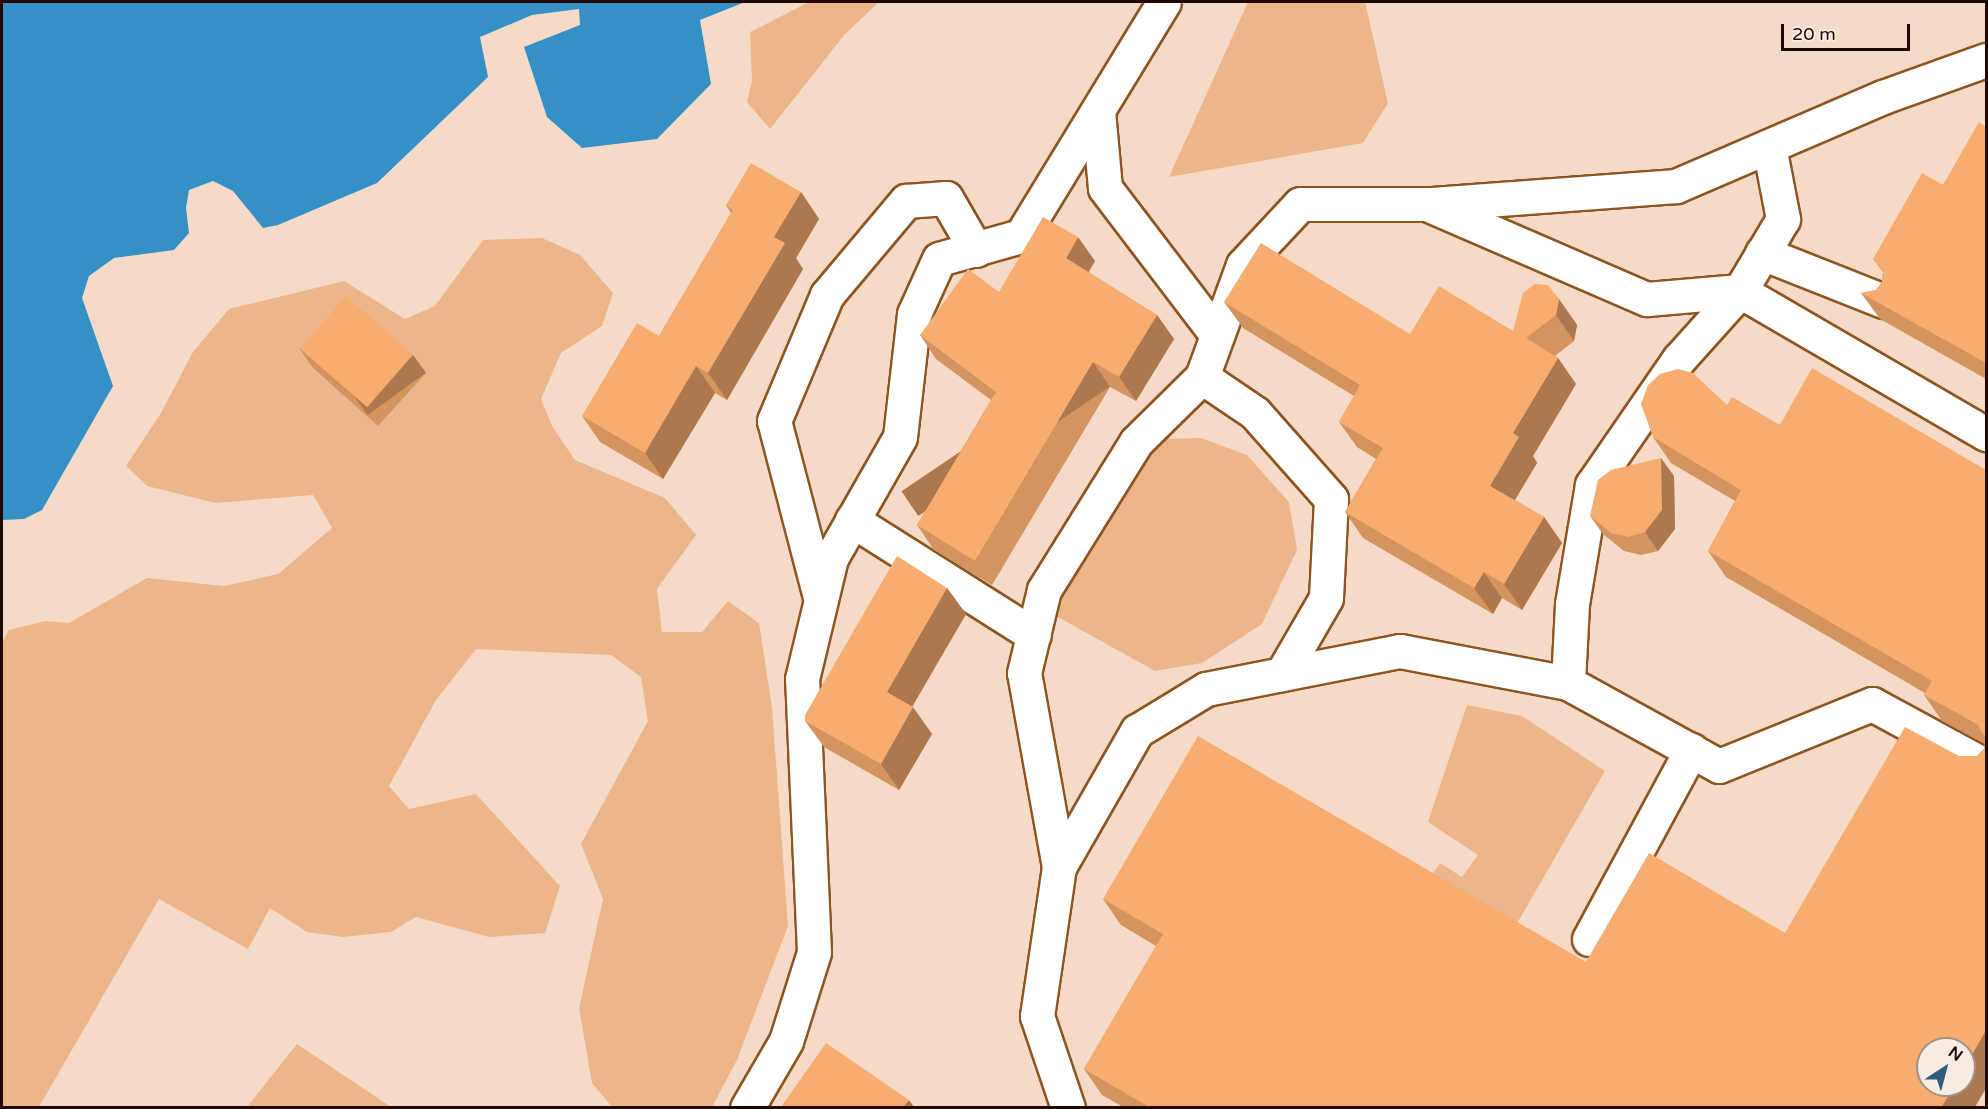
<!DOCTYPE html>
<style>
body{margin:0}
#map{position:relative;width:1988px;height:1109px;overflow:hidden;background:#f5dbc7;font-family:"Varela Round",sans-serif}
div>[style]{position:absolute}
.green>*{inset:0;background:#edb68a}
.water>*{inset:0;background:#3590c6}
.roads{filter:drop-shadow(2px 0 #8d5521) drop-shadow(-2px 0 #8d5521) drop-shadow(0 2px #8d5521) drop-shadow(0 -2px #8d5521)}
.minor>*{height:33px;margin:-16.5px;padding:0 16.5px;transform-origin:16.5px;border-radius:16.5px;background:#fff}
.wall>*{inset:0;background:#d49460}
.shaded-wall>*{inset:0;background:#ad784e;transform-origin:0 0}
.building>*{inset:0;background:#f7ac70;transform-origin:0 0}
span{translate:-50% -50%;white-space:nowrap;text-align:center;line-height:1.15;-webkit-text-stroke:6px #f8ebe1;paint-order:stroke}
.frame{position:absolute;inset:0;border:3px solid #200900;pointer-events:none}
.north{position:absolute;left:1916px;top:1037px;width:60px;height:60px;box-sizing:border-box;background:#f8ebe1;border:2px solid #a29187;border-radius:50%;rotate:36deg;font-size:16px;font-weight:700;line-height:24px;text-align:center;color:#200900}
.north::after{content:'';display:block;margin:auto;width:21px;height:27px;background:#2e5e7c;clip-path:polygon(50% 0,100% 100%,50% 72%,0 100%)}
.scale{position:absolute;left:1781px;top:24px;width:129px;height:27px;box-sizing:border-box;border:3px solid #200900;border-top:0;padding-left:8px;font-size:18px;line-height:21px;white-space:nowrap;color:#200900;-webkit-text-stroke:4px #f8ebe1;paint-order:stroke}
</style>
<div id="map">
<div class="green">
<i style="clip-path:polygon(809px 2px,879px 2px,845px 34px,770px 129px,747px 102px,752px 81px,750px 32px)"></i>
<i style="clip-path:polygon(1248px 2px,1365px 2px,1388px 103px,1363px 143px,1169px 177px)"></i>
<i style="clip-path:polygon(542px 238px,580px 255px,613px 293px,602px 326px,561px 353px,541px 399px,552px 426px,575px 460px,665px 498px,696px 535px,657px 589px,662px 632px,702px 632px,728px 601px,759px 623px,772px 707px,788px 926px,737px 1060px,712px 1107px,612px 1107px,592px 1083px,579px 1008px,603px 899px,581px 844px,648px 721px,641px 677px,611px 655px,476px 649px,436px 700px,389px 786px,409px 809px,476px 794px,560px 886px,545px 933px,489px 937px,416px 917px,391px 932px,343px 937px,307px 932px,270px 908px,248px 949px,159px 899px,39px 1107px,2px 1108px,2px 643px,9px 630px,45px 621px,69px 623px,147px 578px,224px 586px,278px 574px,332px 528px,313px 495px,215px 503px,147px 486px,126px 466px,161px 413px,193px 352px,229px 309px,344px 281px,405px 319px,435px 306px,483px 240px)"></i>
<i style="clip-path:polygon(1201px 438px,1247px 455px,1289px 502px,1297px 550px,1262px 624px,1202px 663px,1155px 671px,1056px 616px,1066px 574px,1146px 448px,1164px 439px)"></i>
<i style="clip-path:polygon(1467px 705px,1522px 716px,1605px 771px,1516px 925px,1431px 877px,1440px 863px,1462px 877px,1478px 855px,1428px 822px)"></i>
<i style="clip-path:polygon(297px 1044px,391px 1107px,247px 1107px)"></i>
</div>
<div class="water">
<i style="clip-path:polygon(2px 2px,745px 2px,700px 20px,711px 84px,657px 139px,582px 148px,547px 117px,524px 47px,580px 25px,579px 9px,532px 15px,480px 37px,488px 77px,377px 183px,278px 225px,263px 228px,233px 191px,213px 181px,189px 190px,186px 208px,189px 233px,174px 250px,114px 258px,89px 276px,82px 298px,113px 386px,42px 510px,24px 519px,2px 520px)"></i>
</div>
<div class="roads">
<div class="minor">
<i style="left:1098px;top:111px;width:77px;rotate:84.8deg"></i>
<i style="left:1105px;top:188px;width:185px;rotate:52.7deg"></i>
<i style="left:1432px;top:204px;width:245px;rotate:-4.2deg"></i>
<i style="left:1676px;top:186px;width:225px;rotate:-23.3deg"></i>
<i style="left:1883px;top:97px;width:109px;rotate:-19.8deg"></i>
<i style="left:1762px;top:253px;width:130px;rotate:21.6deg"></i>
<i style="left:1202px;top:377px;width:119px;rotate:-69.9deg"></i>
<i style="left:1243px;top:265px;width:83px;rotate:-46.9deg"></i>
<i style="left:1300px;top:204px;width:127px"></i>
<i style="left:1427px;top:204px;width:240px;rotate:23.4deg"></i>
<i style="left:1647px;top:299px;width:93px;rotate:-4.9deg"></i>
<i style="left:1740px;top:291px;width:84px;rotate:-59.2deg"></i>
<i style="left:1783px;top:219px;width:74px;rotate:-100.9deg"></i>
<i style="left:852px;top:520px;width:215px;rotate:32.3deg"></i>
<i style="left:820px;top:597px;width:182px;rotate:-104.6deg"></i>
<i style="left:774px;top:421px;width:137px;rotate:-67.2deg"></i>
<i style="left:827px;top:295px;width:123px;rotate:-50deg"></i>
<i style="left:906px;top:201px;width:40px;rotate:-4.3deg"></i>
<i style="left:946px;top:198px;width:60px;rotate:60deg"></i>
<i style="left:1568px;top:683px;width:79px;rotate:-87.1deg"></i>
<i style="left:1572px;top:604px;width:121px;rotate:-80.5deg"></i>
<i style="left:1592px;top:485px;width:153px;rotate:-55.4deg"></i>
<i style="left:1679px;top:359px;width:91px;rotate:-48.1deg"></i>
<i style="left:1740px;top:291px;width:285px;rotate:30.2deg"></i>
<i style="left:1059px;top:867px;width:197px;rotate:-100.2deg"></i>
<i style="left:1024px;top:673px;width:85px;rotate:-76.5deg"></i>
<i style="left:1044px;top:590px;width:174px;rotate:-58.1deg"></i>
<i style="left:1136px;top:442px;width:93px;rotate:-44.6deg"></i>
<i style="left:1202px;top:377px;width:64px;rotate:34.2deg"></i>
<i style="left:1255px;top:413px;width:115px;rotate:48.5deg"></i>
<i style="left:1331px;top:499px;width:99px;rotate:92.9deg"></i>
<i style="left:1326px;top:598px;width:88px;rotate:120.1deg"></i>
<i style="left:1589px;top:939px;width:215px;rotate:-61.6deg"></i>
<i style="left:747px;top:1108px;width:78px;rotate:-59.8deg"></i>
<i style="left:786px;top:1041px;width:93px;rotate:-72.5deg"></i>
<i style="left:814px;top:952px;width:273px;rotate:-92.5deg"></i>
<i style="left:802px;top:679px;width:124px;rotate:-76.5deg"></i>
<i style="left:831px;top:558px;width:139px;rotate:-60.3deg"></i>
<i style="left:900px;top:437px;width:124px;rotate:-83.5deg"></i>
<i style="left:914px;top:314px;width:60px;rotate:-65.6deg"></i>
<i style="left:939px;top:259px;width:85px;rotate:-15.7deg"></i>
<i style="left:1021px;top:236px;width:274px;rotate:-58.6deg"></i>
<i style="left:1068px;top:1108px;width:97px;rotate:-108.6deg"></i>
<i style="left:1037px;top:1016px;width:151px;rotate:-81.6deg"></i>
<i style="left:1059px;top:867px;width:157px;rotate:-60.2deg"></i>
<i style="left:1137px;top:731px;width:81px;rotate:-31.3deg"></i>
<i style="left:1206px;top:689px;width:198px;rotate:-11.1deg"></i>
<i style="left:1400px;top:651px;width:171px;rotate:10.8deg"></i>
<i style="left:1568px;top:683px;width:172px;rotate:28.8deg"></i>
<i style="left:1719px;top:766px;width:165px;rotate:-22.1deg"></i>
<i style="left:1872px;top:704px;width:130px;rotate:28.5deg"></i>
</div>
</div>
<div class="wall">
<i style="clip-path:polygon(1986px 127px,1986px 379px,1880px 319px,1861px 293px,1876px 290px,1882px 282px,1883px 272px,1873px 259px,1943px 185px)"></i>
<i style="clip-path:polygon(801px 192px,819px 219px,796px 258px,803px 269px,727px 400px,715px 393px,663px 479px,600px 442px,582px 416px,659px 336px,731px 213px,726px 205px)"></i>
<i style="clip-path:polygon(1095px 261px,1088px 272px,1157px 315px,1174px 339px,1136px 401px,1110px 387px,992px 585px,934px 550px,917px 525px,991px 400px,936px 359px,920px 335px,999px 292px)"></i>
<i style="clip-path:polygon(1559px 299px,1577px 325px,1574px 341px,1555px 356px,1558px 358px,1576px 384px,1533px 456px,1537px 463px,1515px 500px,1544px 517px,1562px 543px,1522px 610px,1502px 598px,1493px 614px,1363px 538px,1345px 512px,1376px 459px,1357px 447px,1339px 422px,1354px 396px,1243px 328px,1224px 302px,1410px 334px,1513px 331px)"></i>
<i style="clip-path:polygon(299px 348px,426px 373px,378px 426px,312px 367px)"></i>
<i style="clip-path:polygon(1727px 405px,1780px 425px,1986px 470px,1986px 1088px,1975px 1107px,1123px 1107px,1102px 1095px,1084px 1069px,1156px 946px,1121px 925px,1103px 899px,1586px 962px,1785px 933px,1959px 756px,1977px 756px,1984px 749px,1985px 744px,1942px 721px,1924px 695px,1925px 693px,1726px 577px,1708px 551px,1735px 501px,1671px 463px,1653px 437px)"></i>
<i style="clip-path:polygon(1674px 476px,1675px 529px,1658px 551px,1641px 555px,1624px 551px,1603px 534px,1590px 516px)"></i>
<i style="clip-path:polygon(947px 588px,966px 614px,912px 707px,932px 734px,899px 790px,824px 747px,805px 721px)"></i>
</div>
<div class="shaded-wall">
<i style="clip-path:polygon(801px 192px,819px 219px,796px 258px,803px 269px,727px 400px,708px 373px,774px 237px)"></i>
<i style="clip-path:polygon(1078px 237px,1095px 261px,1083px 282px,1066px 258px)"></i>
<i style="clip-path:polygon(1559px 299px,1577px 325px,1574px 341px,1556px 315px)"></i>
<i style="clip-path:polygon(1157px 315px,1174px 339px,1136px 401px,1119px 377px)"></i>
<i style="left:413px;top:355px;width:22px;height:72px;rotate:54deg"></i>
<i style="clip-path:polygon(1558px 358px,1576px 384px,1533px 456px,1537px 463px,1508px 511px,1490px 486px,1513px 433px)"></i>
<i style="left:1093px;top:362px;width:30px;height:231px;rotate:56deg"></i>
<i style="clip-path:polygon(696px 366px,715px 393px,663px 479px,645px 453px)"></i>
<i style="clip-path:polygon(1661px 458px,1674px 476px,1675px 529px,1658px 551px,1645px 532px)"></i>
<i style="clip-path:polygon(1544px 517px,1562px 543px,1522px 610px,1504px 584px)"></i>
<i style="clip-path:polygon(1484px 572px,1502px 598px,1493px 614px,1474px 588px)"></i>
<i style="clip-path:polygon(947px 588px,966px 614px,905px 719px,887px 692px)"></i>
<i style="clip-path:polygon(913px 707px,932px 734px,899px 790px,881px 764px)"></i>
<i style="clip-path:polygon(1986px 1030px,1986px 1088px,1975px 1107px,1942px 1107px,1955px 1085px,1964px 1085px,1964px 1069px)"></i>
<i style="clip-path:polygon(909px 1100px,914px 1107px,903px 1107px)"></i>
</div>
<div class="building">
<i style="clip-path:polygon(1979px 122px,1986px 127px,1986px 363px,1861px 293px,1876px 290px,1882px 282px,1883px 271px,1873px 259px,1922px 173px,1943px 185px)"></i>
<i style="clip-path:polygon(751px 163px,801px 192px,774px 237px,785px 243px,708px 373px,696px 366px,645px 453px,582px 416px,637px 323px,659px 336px,733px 210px,726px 205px)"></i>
<i style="clip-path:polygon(1043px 217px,1078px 237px,1066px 258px,1157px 315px,1119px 377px,1093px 362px,975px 561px,917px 525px,996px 392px,920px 335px,968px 269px,999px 292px)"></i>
<i style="clip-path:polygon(1261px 243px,1410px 334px,1439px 286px,1513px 331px,1523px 293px,1535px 284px,1548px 285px,1559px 299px,1556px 315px,1526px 338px,1558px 358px,1513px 433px,1519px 437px,1490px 486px,1544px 517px,1504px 584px,1484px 572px,1474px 588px,1345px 512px,1383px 448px,1339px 422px,1360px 385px,1224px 302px)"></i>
<i style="left:346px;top:296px;width:89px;height:70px;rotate:41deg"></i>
<i style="clip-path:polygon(1812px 368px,1986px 470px,1986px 1030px,1964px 1069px,1964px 1049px,1928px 1049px,1928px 1085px,1955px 1085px,1941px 1107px,1149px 1107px,1084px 1069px,1163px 934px,1103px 899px,1198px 736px,1586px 962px,1649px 853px,1785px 933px,1905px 727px,1959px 756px,1977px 756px,1984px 749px,1986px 739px,1977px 724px,1924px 695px,1932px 681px,1708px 551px,1741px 490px,1653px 437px,1641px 404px,1648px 385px,1660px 374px,1678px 369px,1693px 373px,1727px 405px,1732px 397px,1780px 425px)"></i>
<i style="clip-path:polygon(1661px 458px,1662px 510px,1645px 532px,1628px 537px,1611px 533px,1590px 516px,1598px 480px,1611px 470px)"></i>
<i style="clip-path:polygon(897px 556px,947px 588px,887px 692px,913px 707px,881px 764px,805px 721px,805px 715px)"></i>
<i style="clip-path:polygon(826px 1043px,909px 1100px,903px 1107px,781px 1107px)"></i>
</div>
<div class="frame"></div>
<div class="north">N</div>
<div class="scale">20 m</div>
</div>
